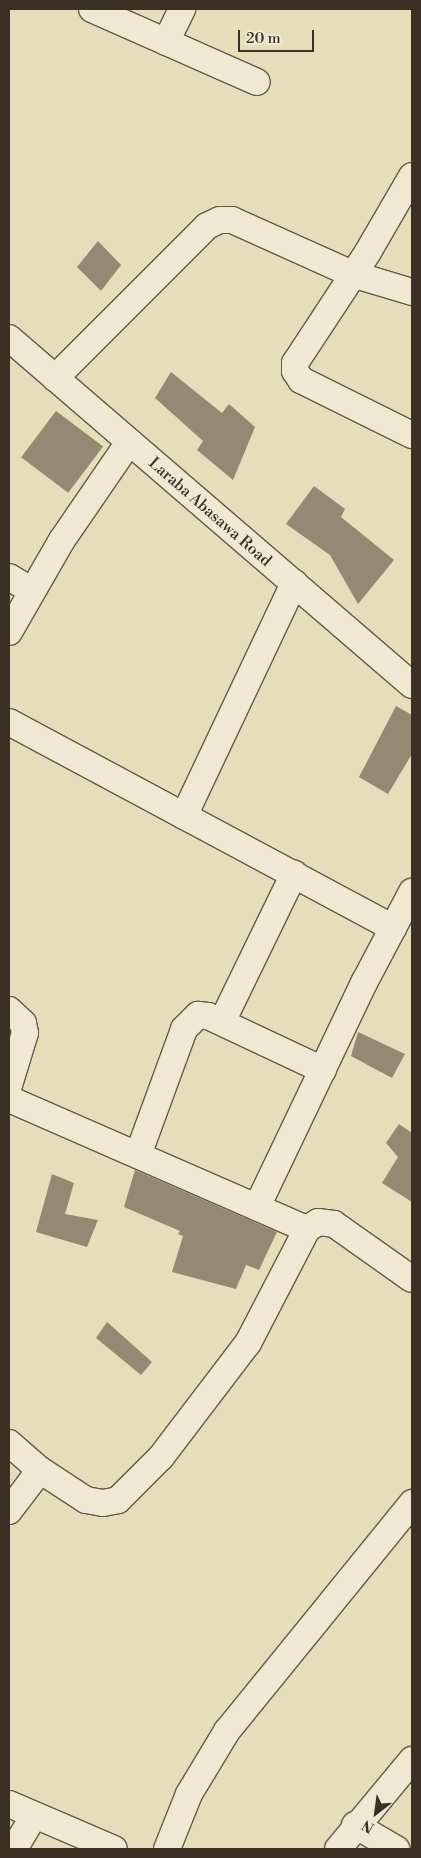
<!DOCTYPE html>
<style>
body{margin:0}
#map{position:relative;width:421px;height:1858px;overflow:hidden;background:#e6ddbb;font-family:"Libre Bodoni",serif}
div>[style]{position:absolute}
.building>*{inset:0;background:#948972;transform-origin:0 0}
.roads{filter:drop-shadow(1px 0 #665a49) drop-shadow(-1px 0 #665a49) drop-shadow(0 1px #665a49) drop-shadow(0 -1px #665a49)}
.street>*{height:26px;margin:-13px;padding:0 13px;transform-origin:13px;border-radius:13px;background:#efe9d3}
span{translate:-50% -50%;white-space:nowrap;text-align:center;line-height:1.15;-webkit-text-stroke:4.5px #efe9d3;paint-order:stroke}
.street-label{font-size:16px;color:#3c2f23}
.frame{position:absolute;inset:0;border:10px solid #3c2f23;pointer-events:none}
.north{position:absolute;left:351px;top:1788px;width:50px;height:50px;-webkit-text-stroke:4px #efe9d3;paint-order:stroke;rotate:210deg;font-size:14px;font-weight:700;line-height:20px;text-align:center;color:#3c2f23}
.north::after{content:'';display:block;margin:auto;width:18px;height:22px;background:#3c2f23;clip-path:polygon(50% 0,100% 100%,50% 72%,0 100%)}
.scale{position:absolute;left:238px;top:30px;width:76px;height:22px;box-sizing:border-box;border:2px solid #3c2f23;border-top:0;padding-left:6px;font-size:15px;line-height:18px;white-space:nowrap;color:#3c2f23;-webkit-text-stroke:4px #efe9d3;paint-order:stroke}
</style>
<div id="map">
<div class="building">
<i style="clip-path:polygon(98px 241px,121px 265px,101px 291px,77px 267px)"></i>
<i style="clip-path:polygon(171px 372px,222px 413px,229px 404px,255px 427px,233px 480px,197px 450px,203px 441px,155px 398px)"></i>
<i style="left:56px;top:411px;width:59px;height:58px;rotate:37deg"></i>
<i style="clip-path:polygon(314px 486px,345px 509px,341px 517px,394px 560px,358px 604px,330px 555px,286px 524px)"></i>
<i style="clip-path:polygon(396px 706px,412px 715px,412px 754px,388px 794px,359px 777px)"></i>
<i style="clip-path:polygon(358px 1032px,405px 1054px,392px 1078px,351px 1056px)"></i>
<i style="clip-path:polygon(399px 1124px,412px 1133px,412px 1202px,382px 1183px,398px 1157px,386px 1143px)"></i>
<i style="clip-path:polygon(135px 1170px,277px 1232px,259px 1270px,246px 1265px,236px 1289px,172px 1272px,183px 1236px,178px 1234px,180px 1231px,124px 1207px)"></i>
<i style="clip-path:polygon(52px 1174px,74px 1183px,65px 1214px,98px 1220px,87px 1247px,36px 1232px)"></i>
<i style="clip-path:polygon(107px 1322px,152px 1362px,141px 1375px,96px 1338px)"></i>
</div>
<div class="roads">
<div class="street">
<i style="left:92px;top:9px;width:180px;rotate:23.9deg"></i>
<i style="left:166px;top:42px;width:37px;rotate:-64deg"></i>
<i style="left:412px;top:176px;width:88px;rotate:120.1deg"></i>
<i style="left:368px;top:252px;width:133px;rotate:123.3deg"></i>
<i style="left:295px;top:363px;width:8px;rotate:90deg"></i>
<i style="left:295px;top:371px;width:11px;rotate:56deg"></i>
<i style="left:301px;top:380px;width:124px;rotate:26.4deg"></i>
<i style="left:9px;top:338px;width:532px;rotate:40.73deg"></i>
<i style="left:55px;top:378px;width:215px;rotate:-45deg"></i>
<i style="left:207px;top:226px;width:14px;rotate:-25deg"></i>
<i style="left:220px;top:220px;width:12px"></i>
<i style="left:232px;top:220px;width:132px;rotate:24.2deg"></i>
<i style="left:352px;top:274px;width:63px;rotate:16.7deg"></i>
<i style="left:9px;top:577px;width:27px;rotate:31deg"></i>
<i style="left:9px;top:632px;width:106px;rotate:-60.1deg"></i>
<i style="left:62px;top:540px;width:119px;rotate:-55.6deg"></i>
<i style="left:9px;top:722px;width:436px;rotate:28.2deg"></i>
<i style="left:184px;top:816px;width:258px;rotate:-64.7deg"></i>
<i style="left:9px;top:1010px;width:19px;rotate:43deg"></i>
<i style="left:23px;top:1023px;width:10px;rotate:79deg"></i>
<i style="left:25px;top:1033px;width:54px;rotate:107.1deg"></i>
<i style="left:222px;top:1022px;width:165px;rotate:-64.1deg"></i>
<i style="left:9px;top:1099px;width:325px;rotate:23.6deg"></i>
<i style="left:138px;top:1155px;width:134px;rotate:-69.9deg"></i>
<i style="left:184px;top:1029px;width:20px;rotate:-45deg"></i>
<i style="left:198px;top:1015px;width:10px;rotate:6deg"></i>
<i style="left:208px;top:1016px;width:127px;rotate:25.2deg"></i>
<i style="left:257px;top:1207px;width:250px;rotate:-64.5deg"></i>
<i style="left:365px;top:981px;width:101px;rotate:-62.2deg"></i>
<i style="left:9px;top:1443px;width:41px;rotate:41.1deg"></i>
<i style="left:40px;top:1470px;width:55px;rotate:33.1deg"></i>
<i style="left:86px;top:1500px;width:17px;rotate:10deg"></i>
<i style="left:103px;top:1503px;width:15px;rotate:-11deg"></i>
<i style="left:118px;top:1500px;width:61px;rotate:-45deg"></i>
<i style="left:161px;top:1457px;width:143px;rotate:-52.7deg"></i>
<i style="left:248px;top:1343px;width:128px;rotate:-62.6deg"></i>
<i style="left:307px;top:1229px;width:13px;rotate:-32deg"></i>
<i style="left:318px;top:1222px;width:16px;rotate:7deg"></i>
<i style="left:334px;top:1224px;width:95px;rotate:35.2deg"></i>
<i style="left:9px;top:1511px;width:51px;rotate:-52.9deg"></i>
<i style="left:9px;top:1804px;width:114px;rotate:23.2deg"></i>
<i style="left:355px;top:1825px;width:48px;rotate:30.3deg"></i>
<i style="left:14px;top:1849px;width:39px;rotate:-59deg"></i>
<i style="left:167px;top:1849px;width:59px;rotate:-68.2deg"></i>
<i style="left:189px;top:1794px;width:74px;rotate:-58.9deg"></i>
<i style="left:227px;top:1731px;width:294px;rotate:-50.9deg"></i>
<i style="left:338px;top:1849px;width:116px;rotate:-50.3deg"></i>
</div>
</div>
<div class="street-label">
<span style="left:210px;top:512px;rotate:41deg">Laraba Abasawa Road</span>
</div>
<div class="frame"></div>
<div class="north">N</div>
<div class="scale">20 m</div>
</div>
